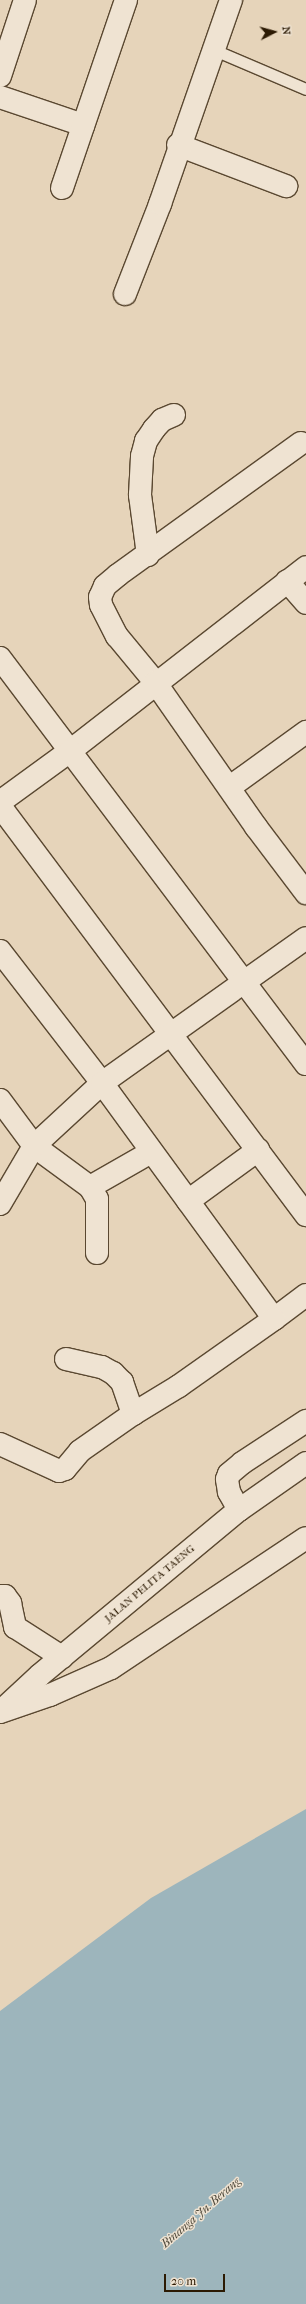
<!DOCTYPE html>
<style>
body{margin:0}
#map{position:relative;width:306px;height:2304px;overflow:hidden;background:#e6d4ba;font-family:"IM FELL French Canon",serif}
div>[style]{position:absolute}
.water>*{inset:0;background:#9db5bc}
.roads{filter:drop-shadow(1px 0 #5a4831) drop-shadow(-1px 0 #5a4831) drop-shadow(0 1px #5a4831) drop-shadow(0 -1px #5a4831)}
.service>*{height:11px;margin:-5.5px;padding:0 5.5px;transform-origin:5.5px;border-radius:5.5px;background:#efe3d2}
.minor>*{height:22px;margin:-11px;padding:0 11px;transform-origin:11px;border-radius:11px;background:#efe3d2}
.tertiary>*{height:22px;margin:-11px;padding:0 11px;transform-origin:11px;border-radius:11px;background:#efe3d2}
span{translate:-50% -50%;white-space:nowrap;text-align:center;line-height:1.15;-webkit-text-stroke:3px #efe3d2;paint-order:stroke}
.street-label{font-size:11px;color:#2c1a03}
.water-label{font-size:12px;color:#4e483a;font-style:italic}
.north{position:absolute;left:254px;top:12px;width:40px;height:40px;-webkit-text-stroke:3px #efe3d2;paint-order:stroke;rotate:84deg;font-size:11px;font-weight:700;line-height:16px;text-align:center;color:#2c1a03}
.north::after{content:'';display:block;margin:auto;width:14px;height:18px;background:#2c1a03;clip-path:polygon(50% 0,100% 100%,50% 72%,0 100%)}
.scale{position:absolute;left:164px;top:2274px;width:61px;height:18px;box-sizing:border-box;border:2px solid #2c1a03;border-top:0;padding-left:5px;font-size:12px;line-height:14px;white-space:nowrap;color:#2c1a03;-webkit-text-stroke:3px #efe3d2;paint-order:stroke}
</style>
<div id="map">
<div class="water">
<i style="clip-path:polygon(306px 1809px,306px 2304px,0 2304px,0 2011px,151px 1898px)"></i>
</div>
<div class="roads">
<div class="service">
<i style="left:212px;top:49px;width:102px;rotate:23.1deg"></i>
</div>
<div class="minor">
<i style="left:0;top:76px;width:80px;rotate:-71.8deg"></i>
<i style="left:0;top:97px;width:88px;rotate:18.6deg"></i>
<i style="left:178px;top:145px;width:116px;rotate:20.8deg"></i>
<i style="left:62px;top:188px;width:199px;rotate:-71.2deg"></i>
<i style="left:125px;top:294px;width:97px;rotate:-68.7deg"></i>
<i style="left:160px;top:204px;width:216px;rotate:-70.8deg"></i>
<i style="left:301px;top:443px;width:226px;rotate:144.2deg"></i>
<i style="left:118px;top:575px;width:17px;rotate:140deg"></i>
<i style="left:105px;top:586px;width:12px;rotate:114deg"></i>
<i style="left:100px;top:597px;width:8px;rotate:83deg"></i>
<i style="left:101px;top:605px;width:35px;rotate:63deg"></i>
<i style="left:117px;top:636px;width:60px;rotate:50.4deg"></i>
<i style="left:155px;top:682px;width:177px;rotate:55.1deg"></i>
<i style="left:256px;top:827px;width:83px;rotate:52.9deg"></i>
<i style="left:148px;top:555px;width:61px;rotate:-97.6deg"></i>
<i style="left:140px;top:495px;width:39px;rotate:-87deg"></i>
<i style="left:142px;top:456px;width:16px;rotate:-75deg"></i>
<i style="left:146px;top:441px;width:14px;rotate:-56deg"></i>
<i style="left:154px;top:429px;width:12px;rotate:-48deg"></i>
<i style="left:162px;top:420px;width:13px;rotate:-23deg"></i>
<i style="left:287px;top:581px;width:29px;rotate:49deg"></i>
<i style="left:0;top:658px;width:116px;rotate:53deg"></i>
<i style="left:70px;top:751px;width:299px;rotate:-37.9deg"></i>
<i style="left:230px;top:787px;width:94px;rotate:-35.9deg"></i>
<i style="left:0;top:802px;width:87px;rotate:-36.1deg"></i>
<i style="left:70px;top:751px;width:392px;rotate:53deg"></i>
<i style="left:0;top:806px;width:511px;rotate:53.2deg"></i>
<i style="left:0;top:951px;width:167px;rotate:52.3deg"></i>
<i style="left:102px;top:1083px;width:250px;rotate:-35.4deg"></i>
<i style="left:0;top:1100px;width:57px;rotate:53.5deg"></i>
<i style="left:34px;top:1146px;width:69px;rotate:36.2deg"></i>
<i style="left:90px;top:1187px;width:70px;rotate:-29.8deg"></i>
<i style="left:90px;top:1187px;width:14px;rotate:60deg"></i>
<i style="left:97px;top:1199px;width:54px;rotate:90deg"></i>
<i style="left:188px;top:1201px;width:87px;rotate:-36.1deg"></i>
<i style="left:0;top:1204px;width:67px;rotate:-59.6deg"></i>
<i style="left:34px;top:1146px;width:93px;rotate:-42.8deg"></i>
<i style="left:102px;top:1083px;width:292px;rotate:53.9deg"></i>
<i style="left:274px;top:1319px;width:40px;rotate:-37deg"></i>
<i style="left:66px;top:1359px;width:37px;rotate:13deg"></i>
<i style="left:102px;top:1367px;width:13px;rotate:29deg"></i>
<i style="left:113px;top:1373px;width:13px;rotate:45deg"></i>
<i style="left:122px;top:1382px;width:34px;rotate:71deg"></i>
<i style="left:0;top:1444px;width:65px;rotate:24.6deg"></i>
<i style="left:59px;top:1471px;width:6px;rotate:-18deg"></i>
<i style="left:65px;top:1469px;width:23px;rotate:-50deg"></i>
<i style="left:80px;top:1451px;width:65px;rotate:-34.9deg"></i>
<i style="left:133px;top:1414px;width:54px;rotate:-31.3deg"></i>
<i style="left:179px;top:1386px;width:116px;rotate:-35.2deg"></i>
<i style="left:239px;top:1510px;width:21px;rotate:-119deg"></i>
<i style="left:229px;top:1492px;width:13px;rotate:-99deg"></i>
<i style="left:227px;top:1479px;width:5px;rotate:-68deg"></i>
<i style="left:229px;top:1474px;width:17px;rotate:-40deg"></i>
<i style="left:242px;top:1463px;width:77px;rotate:-33.3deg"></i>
<i style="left:0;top:1596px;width:5px"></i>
<i style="left:5px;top:1596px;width:9px;rotate:54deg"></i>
<i style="left:10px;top:1603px;width:25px;rotate:78deg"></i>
<i style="left:15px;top:1627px;width:56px;rotate:32.6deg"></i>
<i style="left:0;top:1712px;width:53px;rotate:-18.8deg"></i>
<i style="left:50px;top:1695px;width:67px;rotate:-23.9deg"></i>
<i style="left:111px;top:1668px;width:234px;rotate:-33.7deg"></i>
</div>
<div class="tertiary">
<i style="left:0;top:1712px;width:54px;rotate:-42.8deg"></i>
<i style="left:40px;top:1675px;width:259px;rotate:-39.7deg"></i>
<i style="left:239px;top:1510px;width:82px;rotate:-35deg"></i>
</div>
</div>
<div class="street-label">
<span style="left:150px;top:1584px;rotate:-40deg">JALAN PELITA TAENG</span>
</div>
<div class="water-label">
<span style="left:201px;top:2213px;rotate:-41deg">Binanga Jn. Berang</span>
</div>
<div class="north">N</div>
<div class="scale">20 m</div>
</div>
